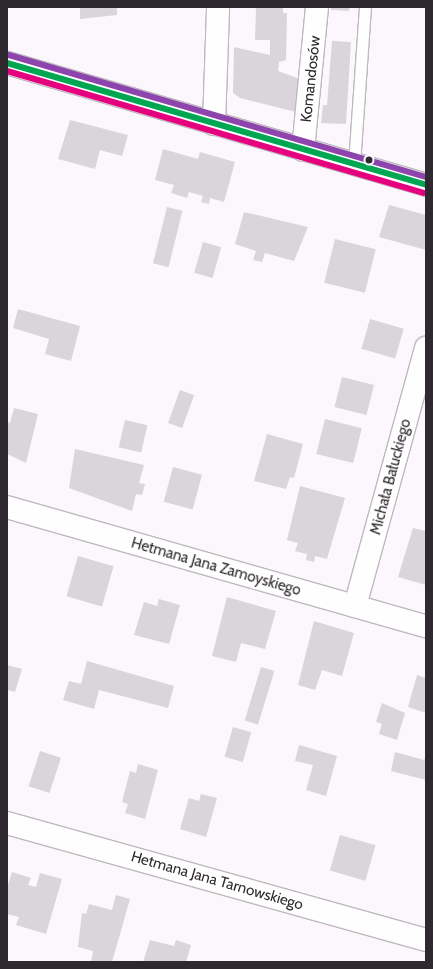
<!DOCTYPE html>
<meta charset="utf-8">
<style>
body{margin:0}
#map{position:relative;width:433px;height:969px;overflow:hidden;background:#fcf7fc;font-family:Cabin,sans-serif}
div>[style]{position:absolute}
.building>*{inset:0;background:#d9d5da;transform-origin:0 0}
.roads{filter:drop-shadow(1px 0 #bdb9bd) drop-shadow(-1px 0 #bdb9bd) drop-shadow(0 1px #bdb9bd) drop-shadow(0 -1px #bdb9bd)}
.service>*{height:11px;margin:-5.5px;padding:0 5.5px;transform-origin:5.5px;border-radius:5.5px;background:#fffeff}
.minor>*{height:22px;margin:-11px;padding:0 11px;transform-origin:11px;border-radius:11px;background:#fffeff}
.tertiary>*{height:22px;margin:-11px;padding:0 11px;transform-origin:11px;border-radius:11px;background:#fffeff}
.bus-1>*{height:6px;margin:-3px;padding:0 3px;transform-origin:3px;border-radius:3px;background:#00a651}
.bus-2>*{height:6px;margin:-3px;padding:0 3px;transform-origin:3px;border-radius:3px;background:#e5007d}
.bus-3>*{height:6px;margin:-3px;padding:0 3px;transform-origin:3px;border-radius:3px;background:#8e44ad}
.dots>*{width:11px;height:11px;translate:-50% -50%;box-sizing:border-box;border:2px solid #fff;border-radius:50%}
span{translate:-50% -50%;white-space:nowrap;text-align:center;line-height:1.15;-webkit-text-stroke:4px #fff;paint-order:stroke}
.street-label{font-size:15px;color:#2e292e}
.frame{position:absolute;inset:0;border:8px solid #2e292e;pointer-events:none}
</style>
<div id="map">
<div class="building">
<i style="clip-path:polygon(80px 7px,117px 7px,117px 15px,80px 19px)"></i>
<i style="clip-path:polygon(256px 7px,283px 7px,283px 13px,287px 13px,286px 60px,279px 62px,278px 71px,300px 79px,300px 113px,240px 98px,233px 93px,234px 47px,270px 55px,270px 40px,255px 40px)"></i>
<i style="clip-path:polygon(331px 7px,350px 7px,349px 11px,331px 10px)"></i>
<i style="clip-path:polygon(332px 41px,351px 42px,346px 124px,321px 123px,323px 105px,327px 105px)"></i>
<i style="clip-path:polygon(70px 120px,128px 135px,122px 156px,100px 150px,95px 169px,58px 159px)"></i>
<i style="clip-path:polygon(163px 149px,198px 159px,200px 152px,235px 162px,224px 202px,210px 198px,209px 204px,201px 202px,203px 196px,189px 192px,187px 198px,171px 193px,174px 185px,155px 180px)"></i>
<i style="clip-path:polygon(389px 205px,426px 215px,426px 250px,379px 237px)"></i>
<i style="left:167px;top:207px;width:16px;height:58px;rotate:14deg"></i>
<i style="clip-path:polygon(244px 212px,308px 227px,294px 261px,265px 253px,262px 262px,253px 260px,256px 251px,235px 244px)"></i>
<i style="left:335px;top:239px;width:42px;height:45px;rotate:14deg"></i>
<i style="left:203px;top:242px;width:19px;height:32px;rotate:16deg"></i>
<i style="clip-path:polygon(18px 309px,80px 326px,71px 361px,45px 354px,49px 339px,13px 328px)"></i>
<i style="left:370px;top:319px;width:35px;height:31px;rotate:16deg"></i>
<i style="left:342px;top:377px;width:33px;height:31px;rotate:14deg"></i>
<i style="left:180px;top:390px;width:15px;height:35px;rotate:20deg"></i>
<i style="clip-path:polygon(14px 408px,38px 414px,26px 463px,7px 454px,7px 422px,10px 423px)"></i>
<i style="left:325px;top:419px;width:38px;height:36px;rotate:14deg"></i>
<i style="left:125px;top:420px;width:23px;height:28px;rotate:13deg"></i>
<i style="clip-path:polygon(267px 434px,303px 444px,294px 478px,290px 477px,286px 489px,254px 481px)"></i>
<i style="clip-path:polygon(75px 449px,144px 465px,139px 483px,145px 484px,142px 495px,136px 494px,132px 511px,69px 488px)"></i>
<i style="left:173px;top:467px;width:30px;height:36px;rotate:15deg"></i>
<i style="clip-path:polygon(300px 486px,345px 498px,327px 559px,315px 556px,314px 562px,306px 560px,307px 554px,295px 551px,298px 543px,287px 540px)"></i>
<i style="clip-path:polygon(413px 528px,426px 531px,426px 585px,398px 577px)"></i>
<i style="left:78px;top:556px;width:37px;height:42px;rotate:16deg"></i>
<i style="clip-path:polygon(227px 597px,276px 611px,265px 649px,241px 643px,236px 662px,212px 656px)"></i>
<i style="clip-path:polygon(159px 599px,180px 605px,169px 644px,134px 635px,144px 602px,157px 606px)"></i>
<i style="clip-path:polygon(314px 621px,354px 633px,342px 676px,322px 670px,315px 690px,298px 685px)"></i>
<i style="clip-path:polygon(87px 661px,174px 686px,168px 708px,99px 690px,94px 709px,63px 700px,69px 681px,81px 684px)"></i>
<i style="clip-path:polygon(7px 665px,22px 669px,15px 692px,7px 690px)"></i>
<i style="left:261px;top:667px;width:14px;height:56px;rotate:17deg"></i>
<i style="clip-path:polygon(417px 675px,426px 678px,426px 713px,408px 707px)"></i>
<i style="clip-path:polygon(382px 703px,405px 713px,397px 740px,379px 734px,382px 724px,376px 722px)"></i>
<i style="left:233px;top:727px;width:19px;height:31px;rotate:16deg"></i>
<i style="clip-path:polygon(299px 745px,337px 756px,326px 796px,306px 790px,313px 765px,295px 761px)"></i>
<i style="left:40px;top:751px;width:22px;height:37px;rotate:18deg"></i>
<i style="clip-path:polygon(395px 752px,424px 760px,426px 756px,426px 780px,391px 771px)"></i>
<i style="clip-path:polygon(138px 764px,158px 770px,145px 819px,125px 813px,128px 804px,122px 802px,130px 771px,136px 773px)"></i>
<i style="clip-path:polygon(201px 794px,217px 798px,206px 837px,180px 829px,189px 798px,199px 801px)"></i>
<i style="left:340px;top:835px;width:37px;height:37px;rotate:16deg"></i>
<i style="clip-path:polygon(12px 872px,31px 878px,28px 885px,36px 887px,40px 873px,62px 879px,46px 934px,16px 925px,19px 917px,7px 914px,7px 888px)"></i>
<i style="clip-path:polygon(116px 895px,130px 899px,112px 962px,91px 962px,93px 951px,78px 947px,82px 913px,86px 914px,89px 904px,112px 910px)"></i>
<i style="clip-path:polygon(150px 940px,174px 946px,176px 940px,191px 945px,186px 962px,143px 962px)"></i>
</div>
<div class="roads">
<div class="service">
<i style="left:354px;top:164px;width:157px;rotate:-86deg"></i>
</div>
<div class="minor">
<i style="left:214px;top:124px;width:117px;rotate:-88deg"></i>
<i style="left:303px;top:150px;width:144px;rotate:-84.4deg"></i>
<i style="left:7px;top:507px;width:436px;rotate:15.9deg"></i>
<i style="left:355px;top:606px;width:268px;rotate:-74.6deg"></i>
<i style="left:7px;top:823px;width:435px;rotate:15.6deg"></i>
</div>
<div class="tertiary">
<i style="left:7px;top:63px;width:436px;rotate:16.2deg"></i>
</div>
</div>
<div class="bus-1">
<i style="left:7px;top:63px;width:436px;rotate:16.2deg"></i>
</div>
<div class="bus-2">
<i style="left:7px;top:71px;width:434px;rotate:16.3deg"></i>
</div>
<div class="bus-3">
<i style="left:9px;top:55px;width:434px;rotate:16.3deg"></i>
</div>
<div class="dots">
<i style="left:369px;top:160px;background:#2e292e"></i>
</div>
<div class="street-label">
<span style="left:311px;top:79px;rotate:-84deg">Komandosów</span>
<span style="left:391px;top:477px;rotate:-75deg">Michała Bałuckiego</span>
<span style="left:216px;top:567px;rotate:16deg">Hetmana Jana Zamoyskiego</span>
<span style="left:217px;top:881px;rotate:16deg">Hetmana Jana Tarnowskiego</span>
</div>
<div class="frame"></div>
</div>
